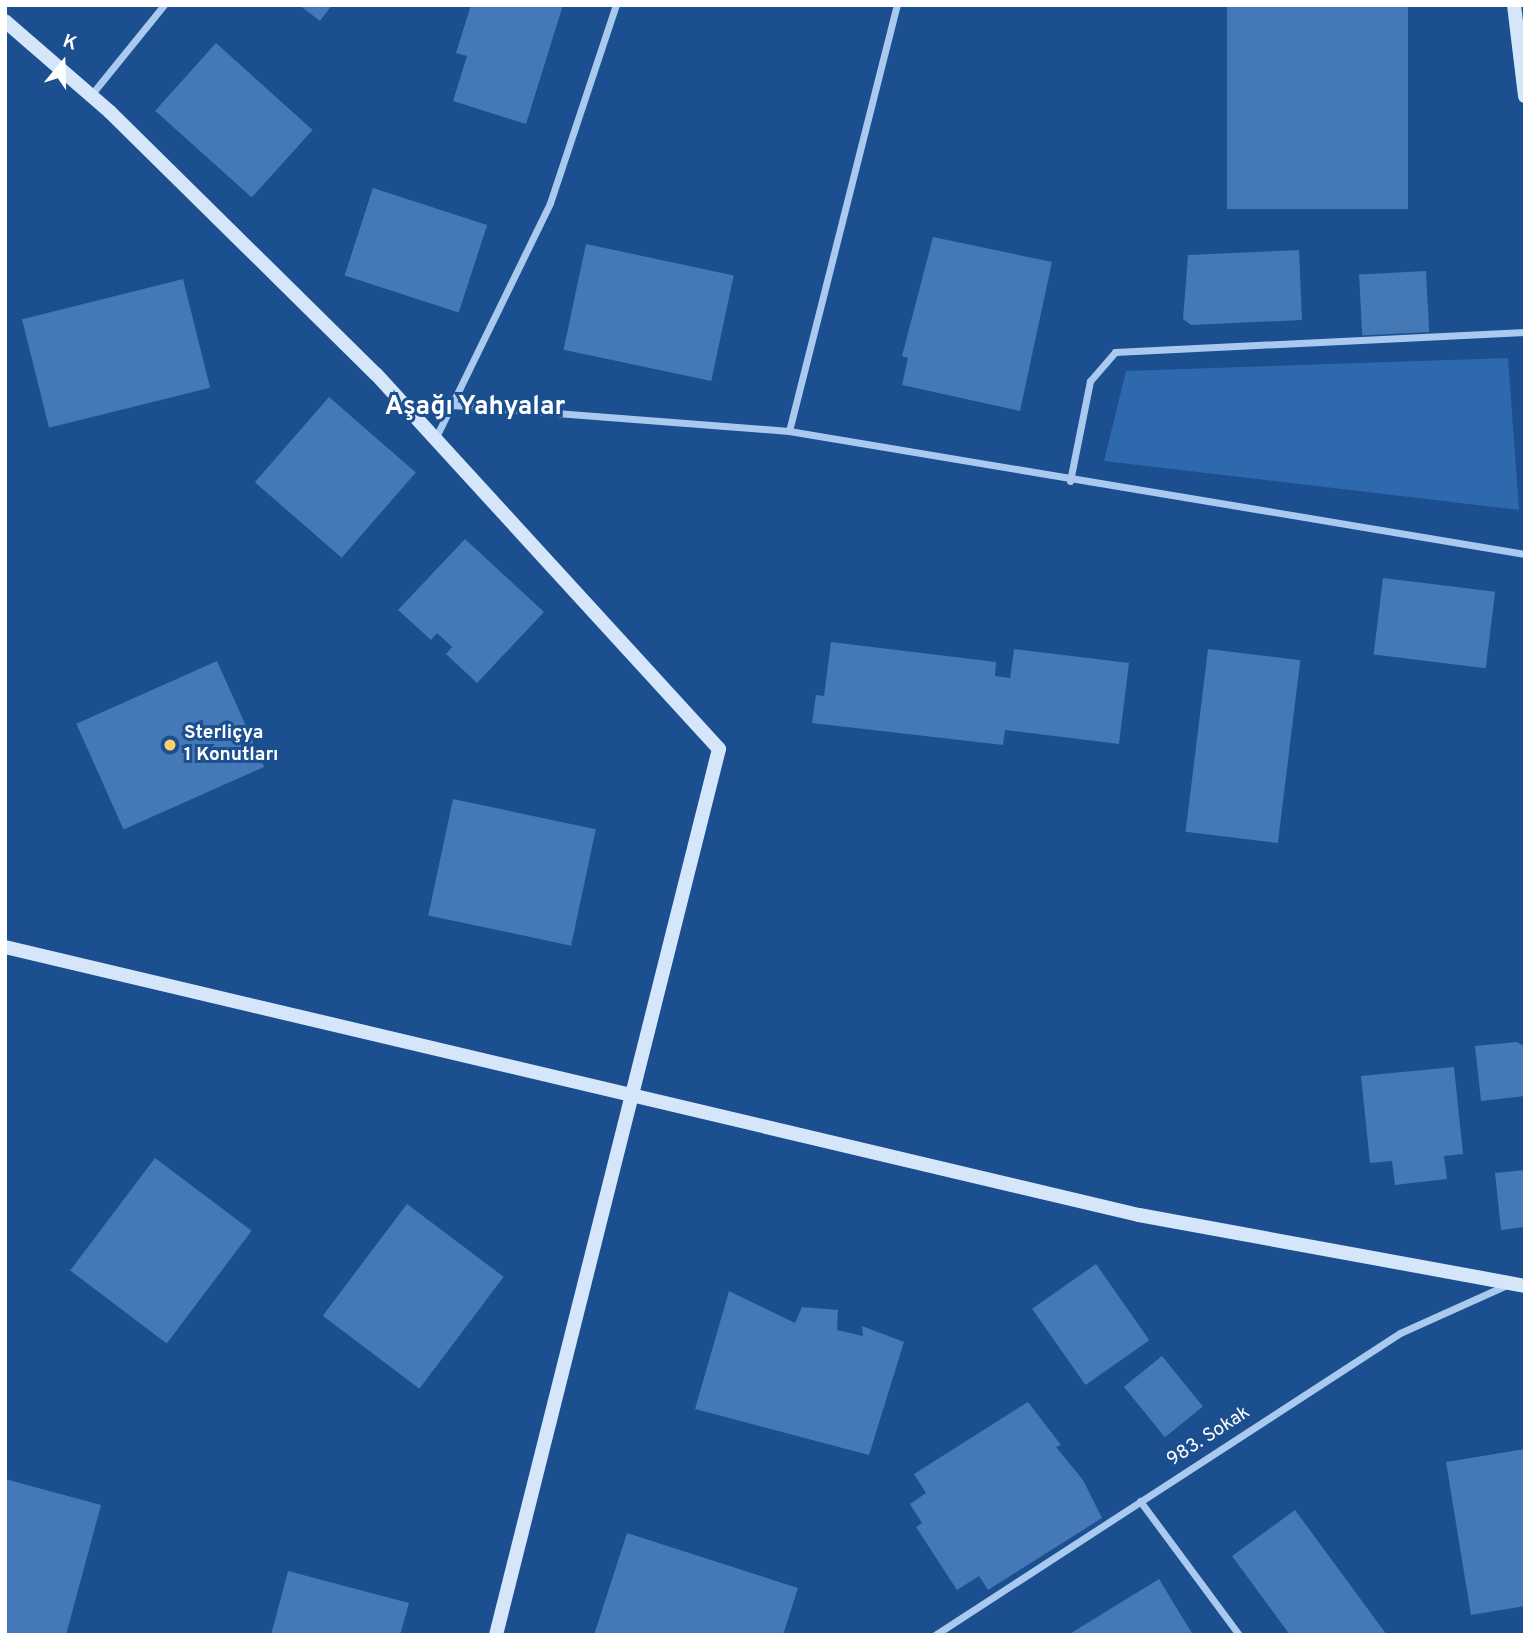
<!DOCTYPE html>
<meta charset="utf-8">
<style>
body{margin:0}
#map{position:relative;width:1530px;height:1640px;overflow:hidden;background:#1b4f8f;font-family:Overpass,sans-serif}
div>[style]{position:absolute}
.green>*{inset:0;background:#2e69ad}
.building>*{inset:0;background:#4478b7;transform-origin:0 0}
.street>*{height:7px;margin:-3.5px;padding:0 3.5px;transform-origin:3.5px;border-radius:3.5px;background:#a9c9ee}
.secondary>*{height:14px;margin:-7px;padding:0 7px;transform-origin:7px;border-radius:7px;background:#d6e6fa}
.dots>*{width:19px;height:19px;translate:-50% -50%;box-sizing:border-box;border:4px solid #1b4f8f;border-radius:50%}
span{translate:-50% -50%;white-space:nowrap;text-align:center;line-height:1.15;-webkit-text-stroke:6px #1b4f8f;paint-order:stroke}
.poi-label{font-size:19px;color:#fff;font-weight:700}
.left{translate:0 -50%;text-align:left}
.street-label{font-size:19px;color:#fff}
.district-label{font-size:26px;color:#fff;font-weight:700}
.frame{position:absolute;inset:0;border:7px solid #fff;pointer-events:none}
.north{position:absolute;left:28px;top:28px;width:70px;height:70px;-webkit-text-stroke:5px #1b4f8f;paint-order:stroke;rotate:19deg;font-size:19px;font-weight:700;line-height:28px;text-align:center;color:#fff}
.north::after{content:'';display:block;margin:auto;width:24px;height:32px;background:#fff;clip-path:polygon(50% 0,100% 100%,50% 72%,0 100%)}
</style>
<div id="map">
<div class="green">
<i style="clip-path:polygon(1508px 358px,1519px 510px,1104px 461px,1126px 371px)"></i>
</div>
<div class="building">
<i style="clip-path:polygon(299px 5px,332px 5px,320px 21px)"></i>
<i style="clip-path:polygon(471px 5px,563px 5px,526px 124px,453px 101px,467px 56px,456px 53px)"></i>
<i style="left:1227px;top:5px;width:181px;height:204px"></i>
<i style="left:216px;top:43px;width:130px;height:91px;rotate:42deg"></i>
<i style="left:373px;top:188px;width:120px;height:92px;rotate:18deg"></i>
<i style="clip-path:polygon(933px 237px,1052px 262px,1020px 411px,902px 385px,908px 358px,902px 356px)"></i>
<i style="left:586px;top:244px;width:151px;height:108px;rotate:12deg"></i>
<i style="clip-path:polygon(1299px 250px,1302px 320px,1191px 325px,1183px 319px,1188px 255px)"></i>
<i style="left:1426px;top:271px;width:61px;height:67px;rotate:87deg"></i>
<i style="left:183px;top:279px;width:112px;height:166px;rotate:76deg"></i>
<i style="left:329px;top:397px;width:115px;height:113px;rotate:41deg"></i>
<i style="clip-path:polygon(465px 539px,544px 612px,477px 683px,446px 654px,452px 647px,437px 633px,431px 640px,398px 610px)"></i>
<i style="left:1383px;top:578px;width:113px;height:77px;rotate:7deg"></i>
<i style="clip-path:polygon(831px 642px,996px 662px,995px 676px,1010px 678px,1014px 649px,1129px 663px,1119px 744px,1005px 730px,1003px 745px,812px 723px,816px 695px,824px 696px)"></i>
<i style="left:1208px;top:649px;width:93px;height:184px;rotate:7deg"></i>
<i style="left:217px;top:661px;width:116px;height:154px;rotate:66deg"></i>
<i style="left:453px;top:799px;width:146px;height:119px;rotate:12deg"></i>
<i style="clip-path:polygon(1517px 1042px,1525px 1047px,1525px 1096px,1481px 1101px,1475px 1046px)"></i>
<i style="clip-path:polygon(1454px 1067px,1463px 1154px,1444px 1156px,1447px 1179px,1395px 1185px,1392px 1161px,1370px 1163px,1361px 1076px)"></i>
<i style="left:155px;top:1158px;width:121px;height:141px;rotate:37deg"></i>
<i style="clip-path:polygon(1525px 1170px,1525px 1227px,1501px 1230px,1495px 1173px)"></i>
<i style="left:407px;top:1204px;width:121px;height:140px;rotate:37deg"></i>
<i style="left:1096px;top:1264px;width:93px;height:78px;rotate:55deg"></i>
<i style="clip-path:polygon(729px 1291px,795px 1323px,802px 1307px,838px 1310px,837px 1330px,863px 1336px,862px 1326px,904px 1342px,869px 1455px,695px 1409px)"></i>
<i style="left:1162px;top:1356px;width:65px;height:49px;rotate:51deg"></i>
<i style="clip-path:polygon(1028px 1402px,1061px 1445px,1056px 1447px,1083px 1480px,1102px 1518px,988px 1590px,979px 1576px,957px 1590px,916px 1527px,922px 1523px,910px 1504px,926px 1493px,914px 1474px)"></i>
<i style="clip-path:polygon(1525px 1449px,1525px 1606px,1471px 1615px,1446px 1462px)"></i>
<i style="clip-path:polygon(5px 1479px,101px 1505px,66px 1635px,5px 1635px)"></i>
<i style="clip-path:polygon(1295px 1510px,1387px 1635px,1290px 1635px,1232px 1556px)"></i>
<i style="clip-path:polygon(627px 1533px,798px 1588px,783px 1635px,594px 1635px)"></i>
<i style="clip-path:polygon(288px 1571px,409px 1603px,400px 1635px,271px 1635px)"></i>
<i style="clip-path:polygon(1159px 1579px,1193px 1635px,1068px 1635px)"></i>
</div>
<div class="street">
<i style="left:91px;top:95px;width:116px;rotate:-51deg"></i>
<i style="left:452px;top:405px;width:338px;rotate:4.4deg"></i>
<i style="left:789px;top:431px;width:746px;rotate:9.49deg"></i>
<i style="left:789px;top:431px;width:439px;rotate:-75.8deg"></i>
<i style="left:436px;top:437px;width:260px;rotate:-64deg"></i>
<i style="left:550px;top:203px;width:209px;rotate:-71.6deg"></i>
<i style="left:1070px;top:481px;width:102px;rotate:-78.7deg"></i>
<i style="left:1090px;top:381px;width:38px;rotate:-49deg"></i>
<i style="left:1115px;top:352px;width:410px;rotate:-2.8deg"></i>
<i style="left:1140px;top:1501px;width:167px;rotate:53.5deg"></i>
<i style="left:935px;top:1635px;width:554px;rotate:-33deg"></i>
<i style="left:1400px;top:1333px;width:117px;rotate:-24.2deg"></i>
</div>
<div class="secondary">
<i style="left:1514px;top:5px;width:92px;rotate:83.1deg"></i>
<i style="left:5px;top:21px;width:139px;rotate:40.9deg"></i>
<i style="left:110px;top:112px;width:373px;rotate:44.6deg"></i>
<i style="left:376px;top:374px;width:508px;rotate:47.55deg"></i>
<i style="left:719px;top:749px;width:914px;rotate:104.13deg"></i>
<i style="left:5px;top:947px;width:1165px;rotate:13.3deg"></i>
<i style="left:1139px;top:1215px;width:392px;rotate:10.4deg"></i>
</div>
<div class="dots">
<i style="left:170px;top:745px;background:#ffd166"></i>
</div>
<div class="poi-label">
<span class="left" style="left:184px;top:745px">Sterliçya<br>1 Konutları</span>
</div>
<div class="street-label">
<span style="left:1209px;top:1437px;rotate:-33deg">983. Sokak</span>
</div>
<div class="district-label">
<span style="left:475px;top:408px">Aşağı Yahyalar</span>
</div>
<div class="frame"></div>
<div class="north">K</div>
</div>
